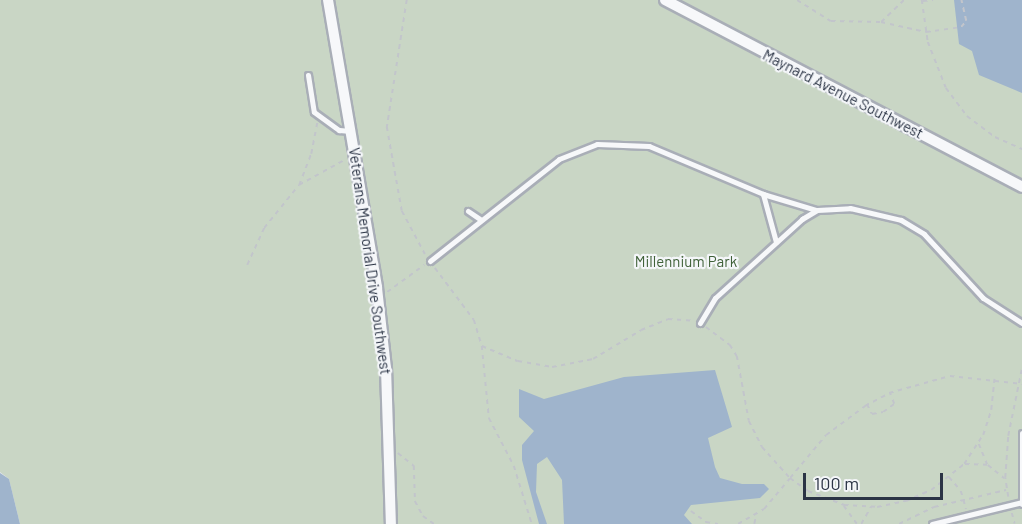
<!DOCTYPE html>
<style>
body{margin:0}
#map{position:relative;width:1022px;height:524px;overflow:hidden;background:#e4e7ec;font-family:Barlow,sans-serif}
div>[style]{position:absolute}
.green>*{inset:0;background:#c9d6c5}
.water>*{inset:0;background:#9fb4cc}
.path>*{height:1.5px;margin-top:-0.75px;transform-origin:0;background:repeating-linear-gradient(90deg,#c2c5cb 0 4.5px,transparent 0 9px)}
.roads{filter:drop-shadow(2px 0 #a9aeb7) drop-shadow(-2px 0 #a9aeb7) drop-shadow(0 2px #a9aeb7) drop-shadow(0 -2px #a9aeb7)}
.lane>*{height:5px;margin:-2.5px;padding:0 2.5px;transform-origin:2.5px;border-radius:2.5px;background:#f7f8fa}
.street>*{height:10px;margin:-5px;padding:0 5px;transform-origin:5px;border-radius:5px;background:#f7f8fa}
span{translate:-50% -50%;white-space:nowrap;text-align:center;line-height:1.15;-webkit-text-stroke:4.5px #f4f6f9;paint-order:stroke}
.street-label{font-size:15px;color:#2b3445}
.park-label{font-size:15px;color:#3f6138}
.scale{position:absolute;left:803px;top:473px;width:140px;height:27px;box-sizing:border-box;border:3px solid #2b3445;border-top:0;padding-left:8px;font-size:18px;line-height:21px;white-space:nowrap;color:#2b3445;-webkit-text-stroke:4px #f4f6f9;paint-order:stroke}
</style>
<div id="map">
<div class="green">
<i style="clip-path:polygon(0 0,1022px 0,1022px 524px,20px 524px,9px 479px,0 472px)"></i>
</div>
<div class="water">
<i style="clip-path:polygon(954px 0,1022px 0,1022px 93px,979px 75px,972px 51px,959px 44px)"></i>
<i style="clip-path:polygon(715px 370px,732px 427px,708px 438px,715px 467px,720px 478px,742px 484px,764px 484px,769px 489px,760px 498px,691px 505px,684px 515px,692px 524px,564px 524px,562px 480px,547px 457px,537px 464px,536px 492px,547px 524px,539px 524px,522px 460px,522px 445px,534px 431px,519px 417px,519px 389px,544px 399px,624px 377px)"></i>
<i style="clip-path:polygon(0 473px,9px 479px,20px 524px,0 524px)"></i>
</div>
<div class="path">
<i style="left:407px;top:0;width:129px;rotate:98.9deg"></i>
<i style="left:387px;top:127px;width:85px;rotate:79.9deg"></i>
<i style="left:402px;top:211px;width:49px;rotate:61.9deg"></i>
<i style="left:797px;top:0;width:40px;rotate:32deg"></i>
<i style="left:831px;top:21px;width:50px;rotate:1.1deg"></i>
<i style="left:881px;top:22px;width:46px;rotate:12.5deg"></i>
<i style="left:926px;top:32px;width:35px;rotate:-8deg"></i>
<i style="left:961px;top:27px;width:8px;rotate:-50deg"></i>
<i style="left:966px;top:21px;width:22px;rotate:-103deg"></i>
<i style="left:922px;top:0;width:42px;rotate:81.9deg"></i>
<i style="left:928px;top:42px;width:49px;rotate:68.6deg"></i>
<i style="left:946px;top:88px;width:35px;rotate:53deg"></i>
<i style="left:967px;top:116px;width:35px;rotate:37deg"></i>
<i style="left:995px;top:137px;width:30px;rotate:24deg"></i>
<i style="left:923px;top:1px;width:10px;rotate:-6deg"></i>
<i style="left:881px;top:22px;width:32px;rotate:-44deg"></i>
<i style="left:299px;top:185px;width:33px;rotate:-69deg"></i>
<i style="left:311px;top:154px;width:32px;rotate:-79deg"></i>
<i style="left:247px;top:265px;width:41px;rotate:-65.3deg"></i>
<i style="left:264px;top:228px;width:55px;rotate:-50.9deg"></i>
<i style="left:299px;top:185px;width:54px;rotate:-29deg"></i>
<i style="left:435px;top:268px;width:65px;rotate:53.1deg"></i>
<i style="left:474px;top:320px;width:27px;rotate:73deg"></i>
<i style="left:482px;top:346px;width:72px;rotate:84.4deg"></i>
<i style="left:489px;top:418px;width:54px;rotate:62.5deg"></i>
<i style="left:514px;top:466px;width:61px;rotate:72.8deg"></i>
<i style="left:387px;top:292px;width:46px;rotate:-36.1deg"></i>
<i style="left:706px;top:327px;width:30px;rotate:37deg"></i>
<i style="left:730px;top:345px;width:13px;rotate:58deg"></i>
<i style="left:737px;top:356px;width:66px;rotate:79.5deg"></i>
<i style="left:749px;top:421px;width:29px;rotate:63deg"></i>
<i style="left:762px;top:447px;width:42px;rotate:47.9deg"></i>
<i style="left:790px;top:478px;width:56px;rotate:-50.1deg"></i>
<i style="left:826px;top:435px;width:49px;rotate:-36.6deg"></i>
<i style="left:865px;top:406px;width:27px;rotate:-28deg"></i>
<i style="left:889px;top:393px;width:63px;rotate:-15.6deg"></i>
<i style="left:950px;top:376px;width:72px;rotate:6.3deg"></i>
<i style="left:482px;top:346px;width:39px;rotate:23deg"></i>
<i style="left:518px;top:361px;width:35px;rotate:10deg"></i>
<i style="left:552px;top:367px;width:42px;rotate:-11deg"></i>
<i style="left:593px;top:359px;width:56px;rotate:-31.1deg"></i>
<i style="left:641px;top:330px;width:29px;rotate:-22deg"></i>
<i style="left:668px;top:319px;width:26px;rotate:4deg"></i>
<i style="left:867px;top:404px;width:11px;rotate:63deg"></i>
<i style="left:872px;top:414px;width:11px;rotate:-10deg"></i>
<i style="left:883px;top:412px;width:14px;rotate:-36deg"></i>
<i style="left:894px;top:404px;width:11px;rotate:-112deg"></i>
<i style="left:979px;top:444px;width:22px;rotate:68deg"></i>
<i style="left:398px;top:453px;width:21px;rotate:39deg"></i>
<i style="left:414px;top:466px;width:35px;rotate:88deg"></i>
<i style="left:415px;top:501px;width:17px;rotate:62deg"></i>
<i style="left:423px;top:516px;width:14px;rotate:36deg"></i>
<i style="left:965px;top:464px;width:23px;rotate:2deg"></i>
<i style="left:988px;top:465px;width:21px;rotate:39deg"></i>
<i style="left:949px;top:477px;width:18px;rotate:49deg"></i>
<i style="left:961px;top:491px;width:19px;rotate:74deg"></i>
<i style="left:1008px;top:497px;width:19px;rotate:-99deg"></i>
<i style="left:1005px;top:478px;width:42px;rotate:-85.9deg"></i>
<i style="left:1008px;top:436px;width:70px;rotate:-78.5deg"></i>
<i style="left:844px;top:506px;width:22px;rotate:54deg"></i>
<i style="left:691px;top:511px;width:19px;rotate:36deg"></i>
<i style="left:706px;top:522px;width:12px;rotate:9deg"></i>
<i style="left:1012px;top:513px;width:11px;rotate:75deg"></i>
<i style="left:738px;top:524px;width:30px;rotate:-30deg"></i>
<i style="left:764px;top:509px;width:40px;rotate:-50deg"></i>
<i style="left:790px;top:478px;width:22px;rotate:36deg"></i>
<i style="left:808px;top:491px;width:39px;rotate:21deg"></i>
<i style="left:844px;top:505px;width:33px;rotate:3deg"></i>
<i style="left:877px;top:507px;width:30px;rotate:-12deg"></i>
<i style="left:906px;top:501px;width:27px;rotate:-24deg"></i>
<i style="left:931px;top:490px;width:42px;rotate:-38.2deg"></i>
<i style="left:964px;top:464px;width:35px;rotate:-57deg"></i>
<i style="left:983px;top:435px;width:26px;rotate:-72deg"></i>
<i style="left:991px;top:410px;width:31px;rotate:-84deg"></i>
<i style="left:754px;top:524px;width:8px;rotate:-76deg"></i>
<i style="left:861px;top:524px;width:20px;rotate:-60deg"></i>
<i style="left:899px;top:524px;width:39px;rotate:-26deg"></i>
<i style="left:934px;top:507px;width:74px;rotate:-13.3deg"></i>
</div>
<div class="roads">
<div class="lane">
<i style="left:308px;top:75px;width:37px;rotate:81deg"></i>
<i style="left:314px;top:112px;width:31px;rotate:36deg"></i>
<i style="left:339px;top:130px;width:12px;rotate:5deg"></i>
<i style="left:468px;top:211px;width:14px;rotate:34deg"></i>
<i style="left:776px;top:242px;width:50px;rotate:-105.2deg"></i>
<i style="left:763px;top:194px;width:55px;rotate:16.8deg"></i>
<i style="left:430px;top:261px;width:164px;rotate:-38.3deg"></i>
<i style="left:559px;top:159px;width:41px;rotate:-21.5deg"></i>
<i style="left:597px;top:144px;width:52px;rotate:2.2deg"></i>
<i style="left:649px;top:146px;width:124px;rotate:22.8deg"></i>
<i style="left:700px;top:323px;width:29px;rotate:-59deg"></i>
<i style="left:715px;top:298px;width:118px;rotate:-42.2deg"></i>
<i style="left:802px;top:219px;width:17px;rotate:-31deg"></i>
<i style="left:817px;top:210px;width:33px;rotate:-3deg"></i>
<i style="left:850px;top:208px;width:52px;rotate:13.2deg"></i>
<i style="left:901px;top:220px;width:27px;rotate:31deg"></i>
<i style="left:924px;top:234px;width:87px;rotate:47.3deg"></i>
<i style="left:983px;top:298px;width:46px;rotate:32.7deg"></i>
<i style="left:1022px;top:433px;width:71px;rotate:90deg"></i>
<i style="left:932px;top:524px;width:93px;rotate:-13.7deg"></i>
</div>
<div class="street">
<i style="left:328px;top:0;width:292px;rotate:80.3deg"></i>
<i style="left:377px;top:288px;width:81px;rotate:83.6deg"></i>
<i style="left:386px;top:368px;width:156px;rotate:88.2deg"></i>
<i style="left:665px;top:0;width:403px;rotate:27.6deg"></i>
</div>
</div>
<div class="street-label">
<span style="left:843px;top:94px;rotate:27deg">Maynard Avenue Southwest</span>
<span style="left:370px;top:261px;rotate:82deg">Veterans Memorial Drive Southwest</span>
</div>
<div class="park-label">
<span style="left:686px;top:262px">Millennium Park</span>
</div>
<div class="scale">100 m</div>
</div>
